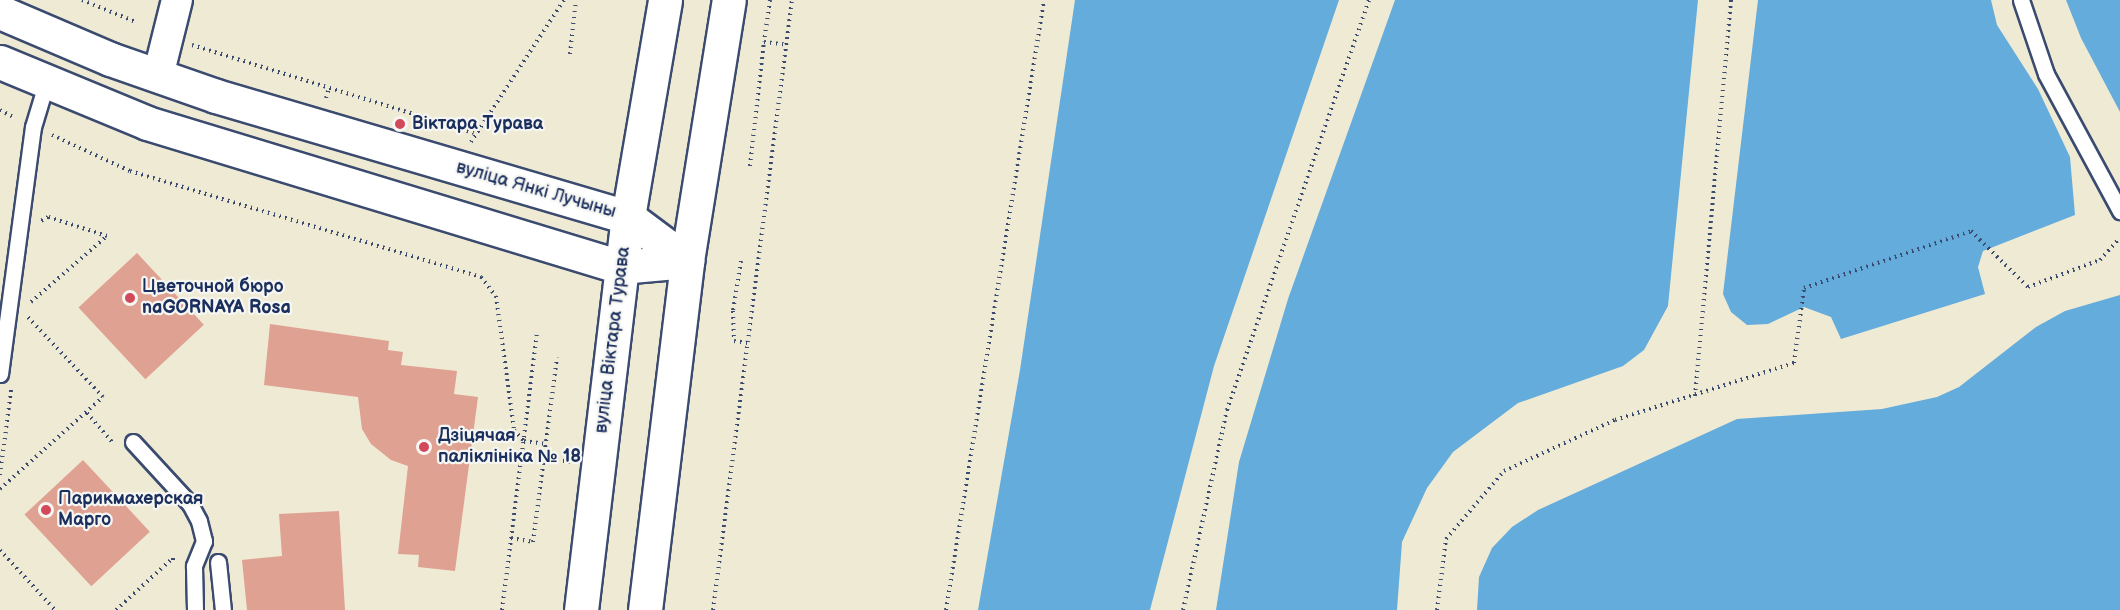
<!DOCTYPE html>
<meta charset="utf-8">
<style>
body{margin:0}
#map{position:relative;width:2120px;height:610px;overflow:hidden;background:#efead4;font-family:"Balsamiq Sans",sans-serif}
div>[style]{position:absolute}
.water>*{inset:0;background:#64acdb}
.building>*{inset:0;background:#dfa192;transform-origin:0 0}
.path>*{height:4px;margin-top:-2px;transform-origin:0;background:repeating-linear-gradient(90deg,#3b4b70 0 1.5px,transparent 0 6px)}
.roads{filter:drop-shadow(2px 0 #3b4b70) drop-shadow(-2px 0 #3b4b70) drop-shadow(0 2px #3b4b70) drop-shadow(0 -2px #3b4b70)}
.lane>*{height:15px;margin:-7.5px;padding:0 7.5px;transform-origin:7.5px;border-radius:7.5px;background:#fff}
.street>*{height:30px;margin:-15px;padding:0 15px;transform-origin:15px;border-radius:15px;background:#fff}
.secondary>*{height:33px;margin:-16.5px;padding:0 16.5px;transform-origin:16.5px;border-radius:16.5px;background:#fff}
.dots>*{width:16px;height:16px;translate:-50% -50%;box-sizing:border-box;border:3px solid #f6f6f2;border-radius:50%}
span{translate:-50% -50%;white-space:nowrap;text-align:center;line-height:1.15;-webkit-text-stroke:4.5px #f6f6f2;paint-order:stroke}
.poi-label{font-size:18px;color:#1b2f5e;font-weight:700}
.left{translate:0 -50%;text-align:left}
.street-label{font-size:18px;color:#1b2f5e}
</style>
<div id="map">
<div class="water">
<i style="clip-path:polygon(1075px 0,1339px 0,1214px 366px,1150px 610px,978px 610px,1020px 370px)"></i>
<i style="clip-path:polygon(1395px 0,1698px 0,1668px 306px,1644px 350px,1623px 366px,1518px 403px,1453px 452px,1427px 488px,1402px 542px,1397px 610px,1216px 610px,1239px 462px,1288px 299px)"></i>
<i style="clip-path:polygon(1758px 0,1991px 0,1997px 25px,2038px 89px,2070px 157px,2075px 215px,1983px 251px,1978px 267px,1985px 294px,1841px 339px,1831px 317px,1804px 307px,1768px 324px,1747px 325px,1731px 312px,1723px 294px)"></i>
<i style="clip-path:polygon(2066px 0,2120px 0,2120px 112px,2081px 38px)"></i>
<i style="clip-path:polygon(2120px 295px,2120px 610px,1477px 610px,1479px 577px,1492px 548px,1512px 527px,1538px 510px,1737px 419px,1882px 409px,1937px 397px,1959px 387px,2036px 327px,2065px 311px)"></i>
</div>
<div class="building">
<i style="left:137px;top:253px;width:98px;height:80px;rotate:47deg"></i>
<i style="clip-path:polygon(270px 324px,389px 341px,388px 350px,403px 352px,401px 365px,457px 371px,454px 394px,478px 397px,455px 571px,418px 567px,419px 555px,398px 554px,408px 466px,391px 460px,371px 444px,362px 429px,358px 397px,264px 385px)"></i>
<i style="left:83px;top:460px;width:98px;height:80px;rotate:47deg"></i>
<i style="clip-path:polygon(339px 511px,345px 610px,247px 610px,242px 560px,282px 556px,279px 514px)"></i>
</div>
<div class="path">
<i style="left:82px;top:0;width:58px;rotate:22.2deg"></i>
<i style="left:770px;top:0;width:42px;rotate:98.1deg"></i>
<i style="left:764px;top:42px;width:23px;rotate:7deg"></i>
<i style="left:192px;top:45px;width:295px;rotate:17.3deg"></i>
<i style="left:570px;top:54px;width:54px;rotate:-83.7deg"></i>
<i style="left:326px;top:98px;width:10px;rotate:-73deg"></i>
<i style="left:0;top:110px;width:17px;rotate:28deg"></i>
<i style="left:52px;top:135px;width:86px;rotate:24.8deg"></i>
<i style="left:130px;top:171px;width:367px;rotate:16.8deg"></i>
<i style="left:481px;top:277px;width:24px;rotate:52deg"></i>
<i style="left:496px;top:296px;width:135px;rotate:82.3deg"></i>
<i style="left:514px;top:430px;width:15px;rotate:48deg"></i>
<i style="left:524px;top:441px;width:22px;rotate:8deg"></i>
<i style="left:471px;top:142px;width:170px;rotate:-56.8deg"></i>
<i style="left:750px;top:166px;width:125px;rotate:-83.6deg"></i>
<i style="left:741px;top:261px;width:51px;rotate:99.1deg"></i>
<i style="left:733px;top:311px;width:30px;rotate:88deg"></i>
<i style="left:734px;top:341px;width:14px;rotate:8deg"></i>
<i style="left:31px;top:302px;width:101px;rotate:-41deg"></i>
<i style="left:107px;top:236px;width:62px;rotate:-162.1deg"></i>
<i style="left:48px;top:217px;width:10px;rotate:151deg"></i>
<i style="left:1695px;top:396px;width:398px;rotate:-84.8deg"></i>
<i style="left:87px;top:413px;width:40px;rotate:49deg"></i>
<i style="left:545px;top:458px;width:26px;rotate:9deg"></i>
<i style="left:0;top:475px;width:86px;rotate:-82.6deg"></i>
<i style="left:0;top:489px;width:138px;rotate:-41.8deg"></i>
<i style="left:103px;top:397px;width:110px;rotate:-133.2deg"></i>
<i style="left:511px;top:538px;width:22px;rotate:10deg"></i>
<i style="left:533px;top:542px;width:186px;rotate:-82.6deg"></i>
<i style="left:0;top:550px;width:81px;rotate:47.5deg"></i>
<i style="left:116px;top:610px;width:77px;rotate:-42.4deg"></i>
<i style="left:173px;top:558px;width:3px;rotate:90deg"></i>
<i style="left:502px;top:610px;width:281px;rotate:-82.8deg"></i>
<i style="left:713px;top:610px;width:615px;rotate:-82.62deg"></i>
<i style="left:946px;top:610px;width:618px;rotate:-80.87deg"></i>
<i style="left:1183px;top:610px;width:205px;rotate:-77.6deg"></i>
<i style="left:1227px;top:410px;width:434px;rotate:-70.9deg"></i>
<i style="left:1437px;top:610px;width:72px;rotate:-82.8deg"></i>
<i style="left:1446px;top:539px;width:89px;rotate:-49.5deg"></i>
<i style="left:1504px;top:471px;width:122px;rotate:-24.7deg"></i>
<i style="left:1615px;top:420px;width:188px;rotate:-17.7deg"></i>
<i style="left:1794px;top:363px;width:76px;rotate:-82.4deg"></i>
<i style="left:1804px;top:288px;width:176px;rotate:-18.8deg"></i>
<i style="left:1971px;top:231px;width:80px;rotate:44.5deg"></i>
<i style="left:2028px;top:287px;width:77px;rotate:-20.6deg"></i>
<i style="left:2100px;top:260px;width:30px;rotate:-48deg"></i>
</div>
<div class="roads">
<div class="lane">
<i style="left:2021px;top:0;width:78px;rotate:71.3deg"></i>
<i style="left:2046px;top:74px;width:156px;rotate:61.6deg"></i>
<i style="left:0;top:374px;width:249px;rotate:-82.4deg"></i>
<i style="left:33px;top:127px;width:45px;rotate:-73.2deg"></i>
<i style="left:133px;top:442px;width:84px;rotate:47.4deg"></i>
<i style="left:190px;top:504px;width:19px;rotate:62deg"></i>
<i style="left:199px;top:521px;width:21px;rotate:76deg"></i>
<i style="left:204px;top:541px;width:27px;rotate:112deg"></i>
<i style="left:194px;top:566px;width:44px;rotate:88.7deg"></i>
<i style="left:218px;top:562px;width:48px;rotate:84.1deg"></i>
</div>
<div class="street">
<i style="left:158px;top:76px;width:78px;rotate:-76deg"></i>
</div>
<div class="secondary">
<i style="left:0;top:12px;width:120px;rotate:23.1deg"></i>
<i style="left:110px;top:59px;width:112px;rotate:19.2deg"></i>
<i style="left:216px;top:96px;width:429px;rotate:16.4deg"></i>
<i style="left:628px;top:217px;width:74px;rotate:36.7deg"></i>
<i style="left:0;top:62px;width:159px;rotate:22.5deg"></i>
<i style="left:147px;top:123px;width:496px;rotate:16.9deg"></i>
<i style="left:622px;top:267px;width:65px;rotate:-5.3deg"></i>
<i style="left:581px;top:610px;width:396px;rotate:-83.2deg"></i>
<i style="left:628px;top:217px;width:220px;rotate:-80.3deg"></i>
<i style="left:645px;top:610px;width:352px;rotate:-83.1deg"></i>
<i style="left:687px;top:261px;width:264px;rotate:-80.9deg"></i>
</div>
</div>
<div class="dots">
<i style="left:400px;top:124px;background:#d1495b"></i>
<i style="left:130px;top:298px;background:#d1495b"></i>
<i style="left:424px;top:447px;background:#d1495b"></i>
<i style="left:46px;top:510px;background:#d1495b"></i>
</div>
<div class="poi-label">
<span class="left" style="left:412px;top:124px">Віктара Турава</span>
<span class="left" style="left:142px;top:298px">Цветочной бюро<br>naGORNAYA Rosa</span>
<span class="left" style="left:438px;top:447px">Дзіцячая<br>паліклініка № 18</span>
<span class="left" style="left:58px;top:510px">Парикмахерская<br>Марго</span>
</div>
<div class="street-label">
<span style="left:536px;top:190px;rotate:16deg">вуліца Янкі Лучыны</span>
<span style="left:613px;top:340px;rotate:-83deg">вуліца Віктара Турава</span>
</div>
</div>
